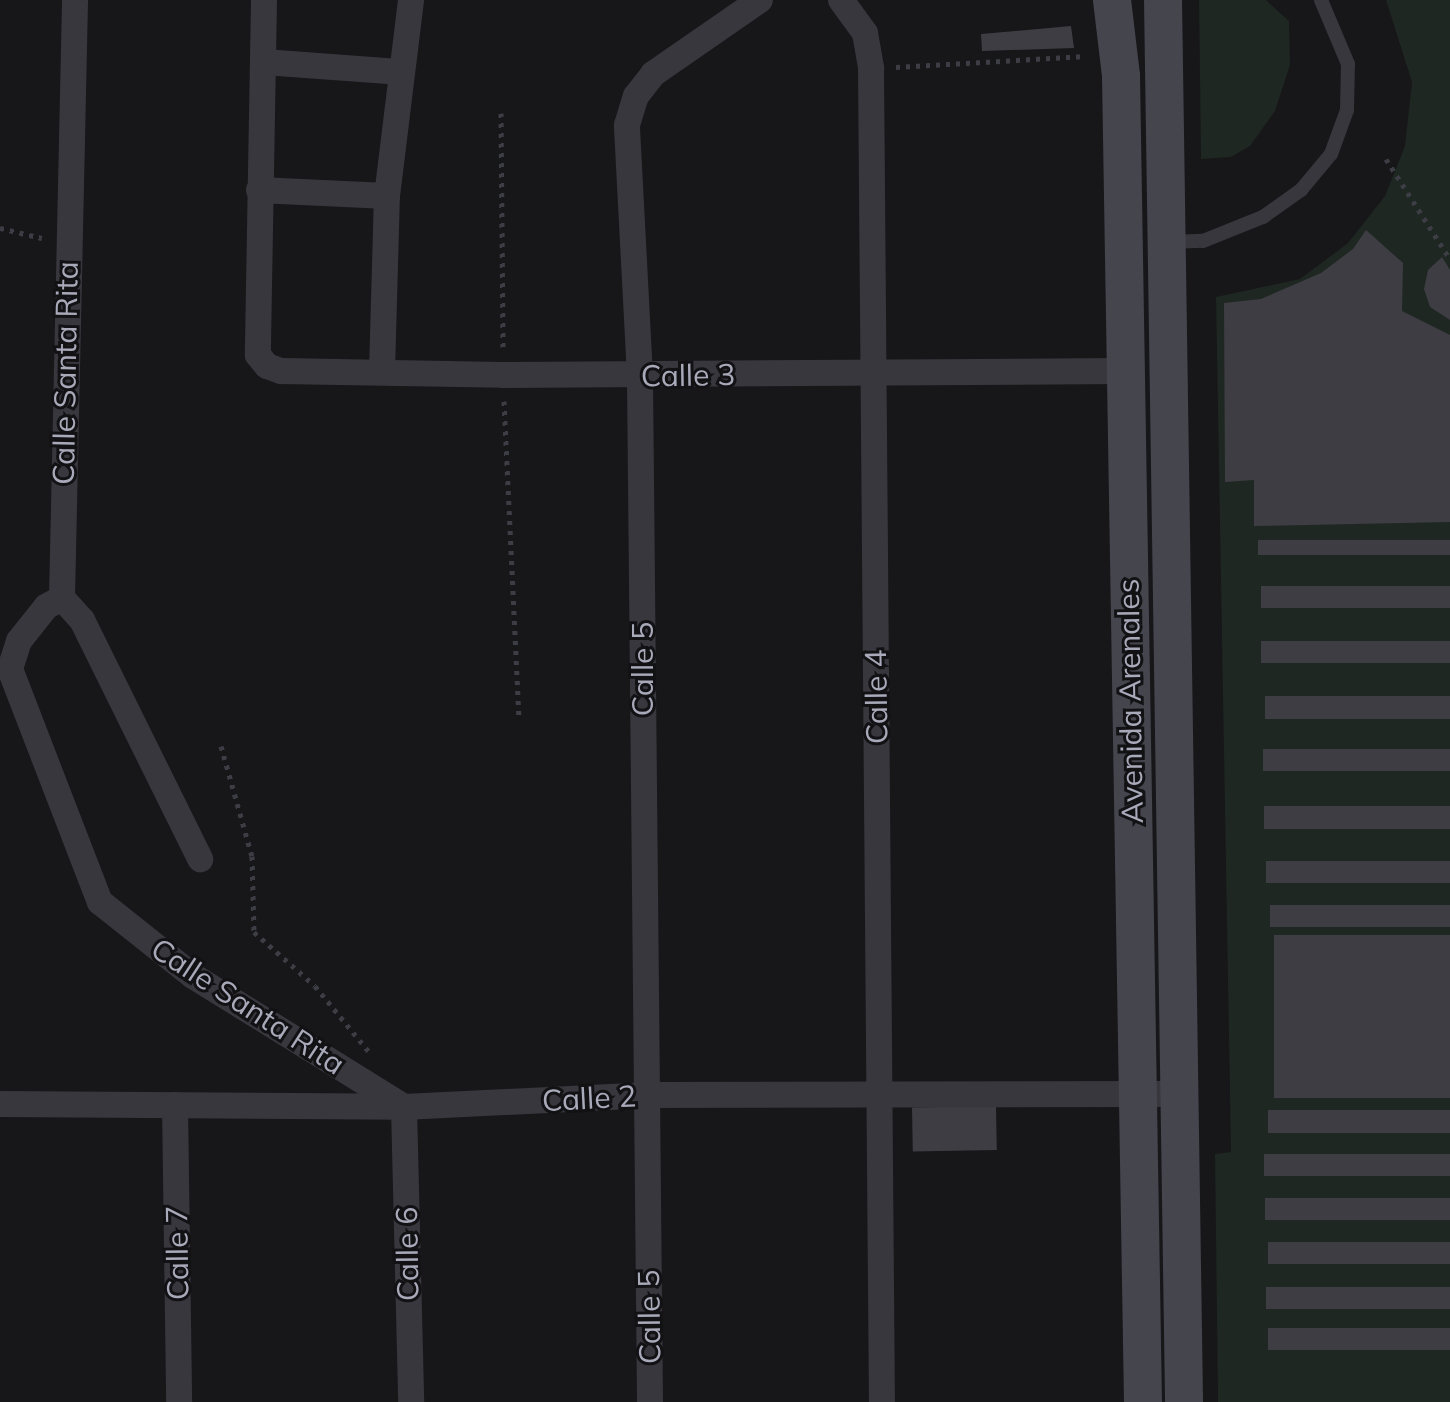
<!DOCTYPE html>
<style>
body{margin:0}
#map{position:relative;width:1450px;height:1402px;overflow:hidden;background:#171619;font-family:Mulish,sans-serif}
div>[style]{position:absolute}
.green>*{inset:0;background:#1e2721}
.building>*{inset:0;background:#3e3d43;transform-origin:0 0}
.path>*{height:5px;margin-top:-2.5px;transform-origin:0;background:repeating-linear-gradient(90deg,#3d3e45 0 4px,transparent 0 10px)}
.lane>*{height:14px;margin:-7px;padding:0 7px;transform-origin:7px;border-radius:7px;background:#38373e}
.street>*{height:26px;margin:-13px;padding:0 13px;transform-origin:13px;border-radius:13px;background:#38373e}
.secondary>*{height:38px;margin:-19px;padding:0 19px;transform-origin:19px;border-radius:19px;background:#45454e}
span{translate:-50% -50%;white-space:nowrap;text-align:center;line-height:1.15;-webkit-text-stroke:6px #121114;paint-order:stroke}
.street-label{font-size:30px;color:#a8a9b9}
</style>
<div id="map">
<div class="green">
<i style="clip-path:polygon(1199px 0,1266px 0,1289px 21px,1290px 65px,1275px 111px,1250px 146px,1231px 157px,1201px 159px)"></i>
<i style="clip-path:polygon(1386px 0,1450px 0,1450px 1402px,1218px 1402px,1215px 1154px,1231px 1152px,1216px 297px,1300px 279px,1348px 243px,1385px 196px,1405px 146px,1412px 82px)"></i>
</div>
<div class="building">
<i style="clip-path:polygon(1071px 26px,1074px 48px,982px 51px,981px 34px)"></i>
<i style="clip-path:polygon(1366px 230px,1403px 263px,1402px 311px,1450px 335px,1450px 522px,1254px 526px,1254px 480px,1225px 482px,1224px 303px,1261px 299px,1321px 273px,1353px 249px)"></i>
<i style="clip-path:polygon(1442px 257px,1450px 270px,1450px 320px,1430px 307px,1424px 289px,1428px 270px)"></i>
<i style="left:1450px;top:540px;width:15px;height:192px;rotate:90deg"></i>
<i style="left:1450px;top:586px;width:22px;height:189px;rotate:90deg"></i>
<i style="left:1450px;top:641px;width:22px;height:189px;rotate:90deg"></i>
<i style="left:1450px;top:696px;width:23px;height:185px;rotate:90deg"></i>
<i style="left:1263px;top:749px;width:187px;height:22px"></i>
<i style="left:1264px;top:806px;width:186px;height:23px"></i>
<i style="left:1266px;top:861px;width:184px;height:22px"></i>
<i style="left:1450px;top:905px;width:22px;height:180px;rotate:90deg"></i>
<i style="left:1450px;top:935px;width:163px;height:176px;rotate:90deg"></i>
<i style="left:996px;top:1106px;width:44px;height:84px;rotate:89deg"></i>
<i style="left:1450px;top:1110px;width:23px;height:182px;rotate:90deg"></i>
<i style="left:1264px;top:1154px;width:186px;height:22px"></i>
<i style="left:1265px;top:1198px;width:185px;height:22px"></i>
<i style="left:1268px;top:1242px;width:182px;height:22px"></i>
<i style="left:1266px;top:1287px;width:184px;height:22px"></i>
<i style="left:1268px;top:1328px;width:182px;height:22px"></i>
</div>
<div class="path">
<i style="left:896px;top:67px;width:190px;rotate:-3.3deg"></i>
<i style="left:501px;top:113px;width:234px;rotate:89.5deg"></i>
<i style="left:1386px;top:159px;width:119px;rotate:57.4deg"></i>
<i style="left:0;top:228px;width:43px;rotate:13.4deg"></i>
<i style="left:504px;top:401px;width:315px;rotate:87.3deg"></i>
<i style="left:221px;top:746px;width:114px;rotate:74.3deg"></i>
<i style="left:252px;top:856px;width:76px;rotate:88.5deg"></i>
<i style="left:254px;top:932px;width:81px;rotate:41.5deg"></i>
<i style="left:315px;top:986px;width:87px;rotate:50.6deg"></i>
</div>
<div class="lane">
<i style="left:1169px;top:242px;width:34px;rotate:-2deg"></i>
<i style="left:1203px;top:241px;width:65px;rotate:-21.8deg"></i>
<i style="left:1263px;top:217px;width:47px;rotate:-35.4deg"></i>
<i style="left:1301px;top:190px;width:47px;rotate:-50.2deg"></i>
<i style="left:1331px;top:154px;width:47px;rotate:-70deg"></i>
<i style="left:1347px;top:110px;width:46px;rotate:-88.8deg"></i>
<i style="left:1348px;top:64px;width:69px;rotate:-112.9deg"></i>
</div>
<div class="street">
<i style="left:264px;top:0;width:355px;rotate:91deg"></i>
<i style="left:258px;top:355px;width:14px;rotate:51deg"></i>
<i style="left:267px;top:366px;width:15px;rotate:20deg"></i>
<i style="left:281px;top:371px;width:222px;rotate:1deg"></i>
<i style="left:503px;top:375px;width:621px;rotate:-0.37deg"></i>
<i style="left:841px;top:0;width:41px;rotate:54deg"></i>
<i style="left:865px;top:33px;width:36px;rotate:80deg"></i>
<i style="left:871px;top:68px;width:1334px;rotate:89.53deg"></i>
<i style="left:264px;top:62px;width:135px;rotate:4.2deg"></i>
<i style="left:259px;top:190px;width:128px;rotate:2.7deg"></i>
<i style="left:382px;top:372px;width:176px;rotate:-88.4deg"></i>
<i style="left:387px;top:196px;width:197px;rotate:-83deg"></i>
<i style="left:62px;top:598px;width:18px;rotate:151deg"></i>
<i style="left:46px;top:607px;width:43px;rotate:128.5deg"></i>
<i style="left:19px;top:641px;width:29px;rotate:108deg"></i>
<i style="left:10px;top:669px;width:250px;rotate:68.9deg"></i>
<i style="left:100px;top:902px;width:119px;rotate:38.5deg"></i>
<i style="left:193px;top:976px;width:248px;rotate:31.8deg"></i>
<i style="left:404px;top:1107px;width:295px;rotate:88.6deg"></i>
<i style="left:62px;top:598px;width:598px;rotate:-88.75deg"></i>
<i style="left:62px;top:598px;width:30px;rotate:48deg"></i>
<i style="left:82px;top:620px;width:267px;rotate:63.7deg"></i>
<i style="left:0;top:1104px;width:404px;rotate:0.4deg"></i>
<i style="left:404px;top:1107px;width:242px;rotate:-2.8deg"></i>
<i style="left:646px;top:1095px;width:532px;rotate:-0.11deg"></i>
<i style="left:175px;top:1105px;width:297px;rotate:89.2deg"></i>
<i style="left:650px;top:1402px;width:1026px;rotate:-90.56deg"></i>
<i style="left:640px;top:376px;width:251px;rotate:-93deg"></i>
<i style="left:627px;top:125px;width:30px;rotate:-73deg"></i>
<i style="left:636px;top:96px;width:28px;rotate:-52deg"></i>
<i style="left:653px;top:74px;width:130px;rotate:-34.7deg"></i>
</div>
<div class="secondary">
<i style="left:1112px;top:0;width:77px;rotate:83.2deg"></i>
<i style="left:1121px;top:76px;width:1326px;rotate:89.05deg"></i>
<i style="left:1163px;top:0;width:1402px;rotate:89.14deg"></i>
</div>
<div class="street-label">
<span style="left:65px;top:373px;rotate:-89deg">Calle Santa Rita</span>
<span style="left:688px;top:375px;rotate:-1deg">Calle 3</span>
<span style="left:642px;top:669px;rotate:-90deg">Calle 5</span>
<span style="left:876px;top:697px;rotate:-91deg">Calle 4</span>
<span style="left:1130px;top:701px;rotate:-91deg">Avenida Arenales</span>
<span style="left:248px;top:1006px;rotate:33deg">Calle Santa Rita</span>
<span style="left:589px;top:1098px;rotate:-3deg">Calle 2</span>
<span style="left:177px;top:1253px;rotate:-91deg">Calle 7</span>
<span style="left:407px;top:1254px;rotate:-91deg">Calle 6</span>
<span style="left:649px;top:1317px;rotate:-91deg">Calle 5</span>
</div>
</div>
